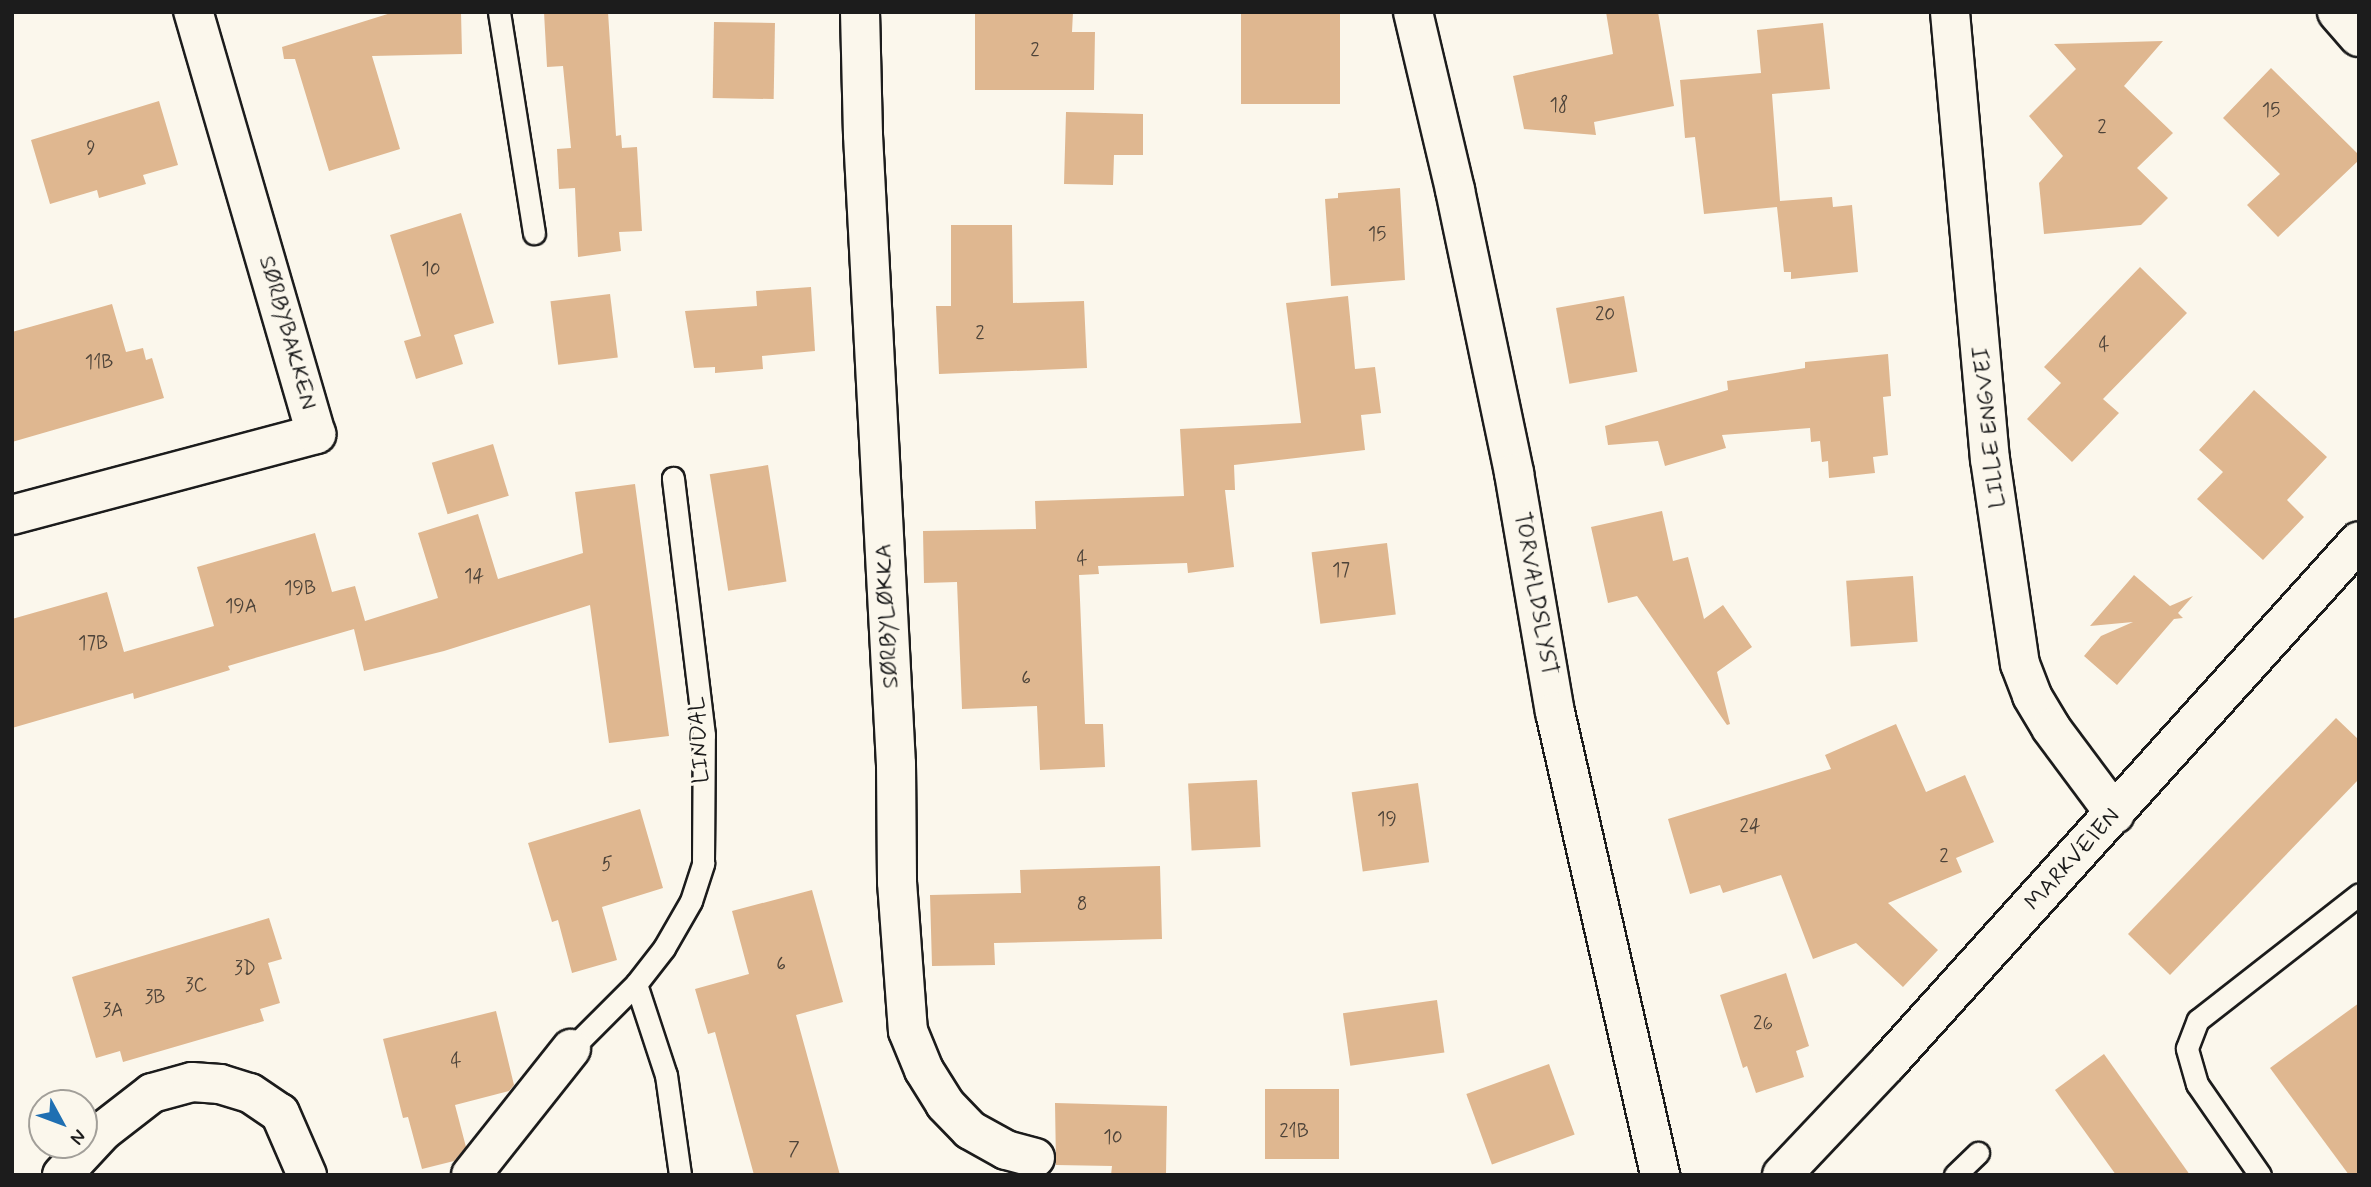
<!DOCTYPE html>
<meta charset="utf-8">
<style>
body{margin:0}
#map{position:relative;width:2371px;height:1187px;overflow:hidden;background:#fbf7ec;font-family:Mynerve,sans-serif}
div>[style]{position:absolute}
.building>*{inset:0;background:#dfb790;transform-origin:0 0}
.roads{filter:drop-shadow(2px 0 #1c1c1c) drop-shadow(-2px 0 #1c1c1c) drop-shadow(0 2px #1c1c1c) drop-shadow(0 -2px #1c1c1c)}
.service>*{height:21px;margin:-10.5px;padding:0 10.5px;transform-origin:10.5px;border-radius:10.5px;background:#fbf7ec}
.minor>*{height:38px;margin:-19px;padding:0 19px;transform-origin:19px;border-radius:19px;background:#fbf7ec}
span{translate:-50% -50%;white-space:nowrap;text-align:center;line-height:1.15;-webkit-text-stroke:6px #fbf7ec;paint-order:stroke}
.number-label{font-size:19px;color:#4d4339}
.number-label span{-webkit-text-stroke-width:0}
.street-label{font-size:23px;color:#1c1c1c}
.frame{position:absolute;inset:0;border:14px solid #1c1c1c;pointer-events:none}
.north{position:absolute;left:28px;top:1089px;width:70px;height:70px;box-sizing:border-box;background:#fbf7ec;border:2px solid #a29f99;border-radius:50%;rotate:131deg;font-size:19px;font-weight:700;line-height:28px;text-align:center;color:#1c1c1c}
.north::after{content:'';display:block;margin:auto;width:24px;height:32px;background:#1f6fb2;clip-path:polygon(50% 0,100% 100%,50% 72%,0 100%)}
</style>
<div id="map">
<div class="building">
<i style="clip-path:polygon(394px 12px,461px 12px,462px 54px,372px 56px,400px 149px,329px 171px,295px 59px,284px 59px,282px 47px)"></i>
<i style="clip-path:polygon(544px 12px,608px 12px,616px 136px,621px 135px,622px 148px,637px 147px,642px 231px,619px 232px,621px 251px,578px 257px,575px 188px,559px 189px,557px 149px,571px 148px,563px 66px,547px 67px)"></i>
<i style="clip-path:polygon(1011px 12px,1073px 12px,1072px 32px,1095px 32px,1094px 90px,975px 90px,975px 14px)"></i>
<i style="left:1241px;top:12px;width:99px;height:92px"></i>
<i style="clip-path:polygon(1606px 12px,1658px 12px,1674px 106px,1594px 122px,1596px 135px,1524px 129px,1513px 76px,1613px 54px)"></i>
<i style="left:714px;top:22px;width:61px;height:76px;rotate:1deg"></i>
<i style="clip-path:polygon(1823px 23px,1830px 89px,1772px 94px,1780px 201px,1832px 197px,1833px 207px,1852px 205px,1858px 272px,1791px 279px,1791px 272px,1784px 272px,1777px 207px,1704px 214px,1695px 137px,1685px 138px,1680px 80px,1761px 73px,1757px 30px)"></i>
<i style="clip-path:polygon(2163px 41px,2124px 86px,2173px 133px,2137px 168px,2168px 198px,2141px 225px,2044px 234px,2039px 183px,2063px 156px,2029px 116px,2076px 69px,2054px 44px)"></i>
<i style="clip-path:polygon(2271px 68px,2359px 155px,2359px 160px,2278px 237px,2247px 205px,2280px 174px,2223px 118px)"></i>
<i style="clip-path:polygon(159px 101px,178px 165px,143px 175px,146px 184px,99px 198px,97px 190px,50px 204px,31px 140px)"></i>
<i style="clip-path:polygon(1066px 112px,1143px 114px,1143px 155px,1114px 155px,1113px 185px,1064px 184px)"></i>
<i style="clip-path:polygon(1400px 188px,1405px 280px,1331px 286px,1325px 199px,1338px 198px,1338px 193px)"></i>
<i style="clip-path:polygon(461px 213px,494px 323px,454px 335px,463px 364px,416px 379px,404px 341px,421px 336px,390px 235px)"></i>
<i style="clip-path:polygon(951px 225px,1012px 225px,1013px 303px,1084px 301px,1087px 368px,939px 374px,936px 306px,951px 306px)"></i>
<i style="clip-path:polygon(2140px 267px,2187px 313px,2103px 399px,2119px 413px,2072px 462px,2027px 419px,2061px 383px,2044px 367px)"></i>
<i style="clip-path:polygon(811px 287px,815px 351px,762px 356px,763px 369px,715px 373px,715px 367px,694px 368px,685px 311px,757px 306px,756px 291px)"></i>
<i style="left:610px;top:294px;width:64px;height:60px;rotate:83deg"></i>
<i style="clip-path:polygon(1348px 296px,1355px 369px,1375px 367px,1381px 413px,1361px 415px,1365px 450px,1234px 465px,1235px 490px,1225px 490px,1234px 567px,1188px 573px,1187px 563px,1098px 566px,1099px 574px,1079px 575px,1085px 724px,1103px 724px,1105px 767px,1040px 770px,1037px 706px,962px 709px,957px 582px,924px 583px,923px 531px,1036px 529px,1035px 501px,1184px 496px,1180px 429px,1301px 423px,1286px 303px)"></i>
<i style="left:1624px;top:296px;width:77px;height:69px;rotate:80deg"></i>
<i style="clip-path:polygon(112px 304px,126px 352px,143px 348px,146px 360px,152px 358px,164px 398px,12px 442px,12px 332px)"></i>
<i style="clip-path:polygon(1888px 354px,1891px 396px,1883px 397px,1888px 455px,1873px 457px,1875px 473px,1829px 478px,1828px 461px,1822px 462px,1820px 441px,1811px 442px,1810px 428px,1722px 435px,1726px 448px,1665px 466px,1658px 441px,1608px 445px,1605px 426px,1728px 390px,1727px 381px,1805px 368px,1805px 362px)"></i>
<i style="clip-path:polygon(2254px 390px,2327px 457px,2287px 500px,2304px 517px,2263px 560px,2197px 499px,2223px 472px,2199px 450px)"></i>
<i style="left:493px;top:444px;width:54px;height:64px;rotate:73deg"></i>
<i style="left:768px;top:465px;width:118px;height:59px;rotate:81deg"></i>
<i style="clip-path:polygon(635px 484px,669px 736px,609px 743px,590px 605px,444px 651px,364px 671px,354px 629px,228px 666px,230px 670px,134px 699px,133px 693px,12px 728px,12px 619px,107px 592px,124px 652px,214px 626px,197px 567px,315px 533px,332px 592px,355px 586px,365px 621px,438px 598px,418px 533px,478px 514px,498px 579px,583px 553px,575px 492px)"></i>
<i style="clip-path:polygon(1662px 511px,1673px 561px,1688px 557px,1704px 619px,1723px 605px,1752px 647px,1717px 672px,1730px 724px,1727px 725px,1637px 596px,1608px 603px,1591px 527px)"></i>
<i style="left:1387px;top:543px;width:72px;height:76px;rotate:83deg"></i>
<i style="clip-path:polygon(2134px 575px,2170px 606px,2193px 596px,2178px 613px,2183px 618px,2174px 619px,2117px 685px,2084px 656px,2101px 636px,2133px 622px,2090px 626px)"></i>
<i style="left:1913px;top:576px;width:66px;height:67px;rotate:86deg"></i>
<i style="clip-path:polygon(2336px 718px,2359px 740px,2359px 779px,2170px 975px,2128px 934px)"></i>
<i style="clip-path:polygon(1896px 724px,1926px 792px,1965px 775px,1994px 842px,1956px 858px,1962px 872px,1888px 903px,1938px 950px,1903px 987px,1856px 943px,1813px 959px,1781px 875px,1723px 893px,1720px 885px,1690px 894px,1668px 819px,1831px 769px,1825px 755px)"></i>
<i style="left:1257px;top:780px;width:67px;height:69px;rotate:87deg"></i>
<i style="left:1418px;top:783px;width:80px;height:67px;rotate:82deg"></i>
<i style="clip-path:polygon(640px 809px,663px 888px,602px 907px,617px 960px,572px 973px,558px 920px,552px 922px,528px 843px)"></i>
<i style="clip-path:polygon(1160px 866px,1162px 939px,994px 943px,995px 965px,932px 966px,930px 895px,1021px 893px,1020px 870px)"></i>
<i style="clip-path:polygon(812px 890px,843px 1002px,796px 1015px,840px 1175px,754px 1175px,715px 1032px,708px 1034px,695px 989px,749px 974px,732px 911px)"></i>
<i style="clip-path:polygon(269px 918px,282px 959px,268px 963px,280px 1003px,260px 1009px,264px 1021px,123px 1062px,120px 1051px,96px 1058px,72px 977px)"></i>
<i style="clip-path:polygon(1786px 973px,1809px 1046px,1796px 1051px,1804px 1077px,1756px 1093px,1747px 1066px,1743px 1068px,1720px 995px)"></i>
<i style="left:1437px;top:1000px;width:53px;height:95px;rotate:82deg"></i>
<i style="clip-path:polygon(2359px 1003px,2359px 1175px,2349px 1175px,2270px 1068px)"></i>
<i style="clip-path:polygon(496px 1011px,514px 1085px,509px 1091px,455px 1105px,466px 1147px,454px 1161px,422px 1169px,408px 1117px,403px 1118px,383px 1039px)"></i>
<i style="clip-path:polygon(2104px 1054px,2190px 1175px,2116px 1175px,2055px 1090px)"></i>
<i style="left:1549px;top:1064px;width:75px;height:88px;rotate:70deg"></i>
<i style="left:1265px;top:1089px;width:74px;height:70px"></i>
<i style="clip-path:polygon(1055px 1103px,1167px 1106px,1166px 1175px,1111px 1175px,1112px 1166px,1056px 1165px)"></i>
</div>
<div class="roads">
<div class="service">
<i style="left:499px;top:12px;width:224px;rotate:81deg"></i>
<i style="left:636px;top:984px;width:96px;rotate:71.8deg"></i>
<i style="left:666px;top:1075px;width:101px;rotate:82deg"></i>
<i style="left:571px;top:1049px;width:92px;rotate:-45deg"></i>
<i style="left:636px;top:984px;width:46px;rotate:-52.1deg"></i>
<i style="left:664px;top:948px;width:54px;rotate:-60.1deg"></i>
<i style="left:691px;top:901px;width:40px;rotate:-72deg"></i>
<i style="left:703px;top:863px;width:128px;rotate:-89.6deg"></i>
<i style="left:704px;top:735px;width:259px;rotate:-96.9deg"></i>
<i style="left:1955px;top:1175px;width:32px;rotate:-44deg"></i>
<i style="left:2260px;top:1175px;width:111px;rotate:-124.7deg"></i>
<i style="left:2197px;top:1084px;width:37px;rotate:-106deg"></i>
<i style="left:2187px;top:1048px;width:30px;rotate:-69deg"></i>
<i style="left:2198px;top:1020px;width:204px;rotate:-38deg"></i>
</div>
<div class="minor">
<i style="left:860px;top:12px;width:123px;rotate:88.6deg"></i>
<i style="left:863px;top:135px;width:630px;rotate:87deg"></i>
<i style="left:896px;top:764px;width:118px;rotate:89.5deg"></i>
<i style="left:897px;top:882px;width:149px;rotate:85.8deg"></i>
<i style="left:908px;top:1031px;width:42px;rotate:67.7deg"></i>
<i style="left:924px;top:1070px;width:40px;rotate:58deg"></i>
<i style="left:945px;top:1104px;width:36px;rotate:46deg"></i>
<i style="left:970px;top:1130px;width:41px;rotate:29.1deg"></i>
<i style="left:1006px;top:1150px;width:30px;rotate:15deg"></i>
<i style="left:1413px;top:12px;width:183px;rotate:76.7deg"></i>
<i style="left:1455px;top:190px;width:289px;rotate:78.2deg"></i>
<i style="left:1514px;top:473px;width:242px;rotate:80.3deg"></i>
<i style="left:1555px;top:712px;width:475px;rotate:77.2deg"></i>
<i style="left:1950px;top:12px;width:449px;rotate:84.9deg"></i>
<i style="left:1990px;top:459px;width:207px;rotate:81.7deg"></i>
<i style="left:2020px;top:664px;width:34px;rotate:69deg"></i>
<i style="left:2032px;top:696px;width:37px;rotate:59deg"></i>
<i style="left:2051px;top:728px;width:107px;rotate:53.3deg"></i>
<i style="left:2337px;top:12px;width:33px;rotate:49deg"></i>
<i style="left:12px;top:515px;width:315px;rotate:-14.9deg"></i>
<i style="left:316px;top:434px;width:440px;rotate:-106.2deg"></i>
<i style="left:62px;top:1175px;width:60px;rotate:-47deg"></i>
<i style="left:103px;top:1131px;width:62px;rotate:-37.8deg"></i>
<i style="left:152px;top:1093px;width:41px;rotate:-15.4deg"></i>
<i style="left:192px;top:1082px;width:28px;rotate:4deg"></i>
<i style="left:220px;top:1084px;width:31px;rotate:17deg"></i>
<i style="left:250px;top:1093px;width:36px;rotate:34deg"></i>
<i style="left:280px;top:1113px;width:68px;rotate:66.5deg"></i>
<i style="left:471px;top:1175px;width:161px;rotate:-51.6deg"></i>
<i style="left:1782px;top:1175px;width:153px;rotate:-46.6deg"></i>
<i style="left:1887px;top:1064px;width:704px;rotate:-47.93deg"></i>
</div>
</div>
<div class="number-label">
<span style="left:1035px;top:51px">2</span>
<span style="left:1559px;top:106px">18</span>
<span style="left:2271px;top:111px">15</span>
<span style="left:2102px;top:128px">2</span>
<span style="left:91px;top:149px">9</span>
<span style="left:1377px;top:235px">15</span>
<span style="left:431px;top:270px">10</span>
<span style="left:1605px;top:315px">20</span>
<span style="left:980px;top:334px">2</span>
<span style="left:2104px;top:346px">4</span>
<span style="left:99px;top:363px">11B</span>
<span style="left:1082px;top:560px">4</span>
<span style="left:1341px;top:571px">17</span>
<span style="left:474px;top:577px">14</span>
<span style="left:300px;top:589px">19B</span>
<span style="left:241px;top:607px">19A</span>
<span style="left:93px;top:644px">17B</span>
<span style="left:1026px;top:679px">6</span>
<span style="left:1387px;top:820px">19</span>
<span style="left:1750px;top:827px">24</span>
<span style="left:1944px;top:857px">2</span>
<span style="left:607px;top:865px">5</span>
<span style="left:1082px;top:905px">8</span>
<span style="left:781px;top:965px">6</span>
<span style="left:245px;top:969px">3D</span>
<span style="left:196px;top:986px">3C</span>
<span style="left:155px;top:998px">3B</span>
<span style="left:113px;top:1011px">3A</span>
<span style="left:1763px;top:1024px">26</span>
<span style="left:456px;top:1062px">4</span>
<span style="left:1294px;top:1132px">21B</span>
<span style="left:1113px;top:1138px">10</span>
<span style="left:794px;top:1150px">7</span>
</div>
<div class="street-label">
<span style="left:287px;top:333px;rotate:74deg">SØRBYBAKKEN</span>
<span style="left:1990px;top:427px;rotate:-96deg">LILLE ENGVEI</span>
<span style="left:1535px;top:594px;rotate:80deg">TORVALDSLYST</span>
<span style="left:888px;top:616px;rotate:-93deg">SØRBYLØKKA</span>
<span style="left:700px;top:740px;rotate:-93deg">LINDAL</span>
<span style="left:2073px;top:860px;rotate:-48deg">MARKVEIEN</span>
</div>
<div class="frame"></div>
<div class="north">N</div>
</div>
